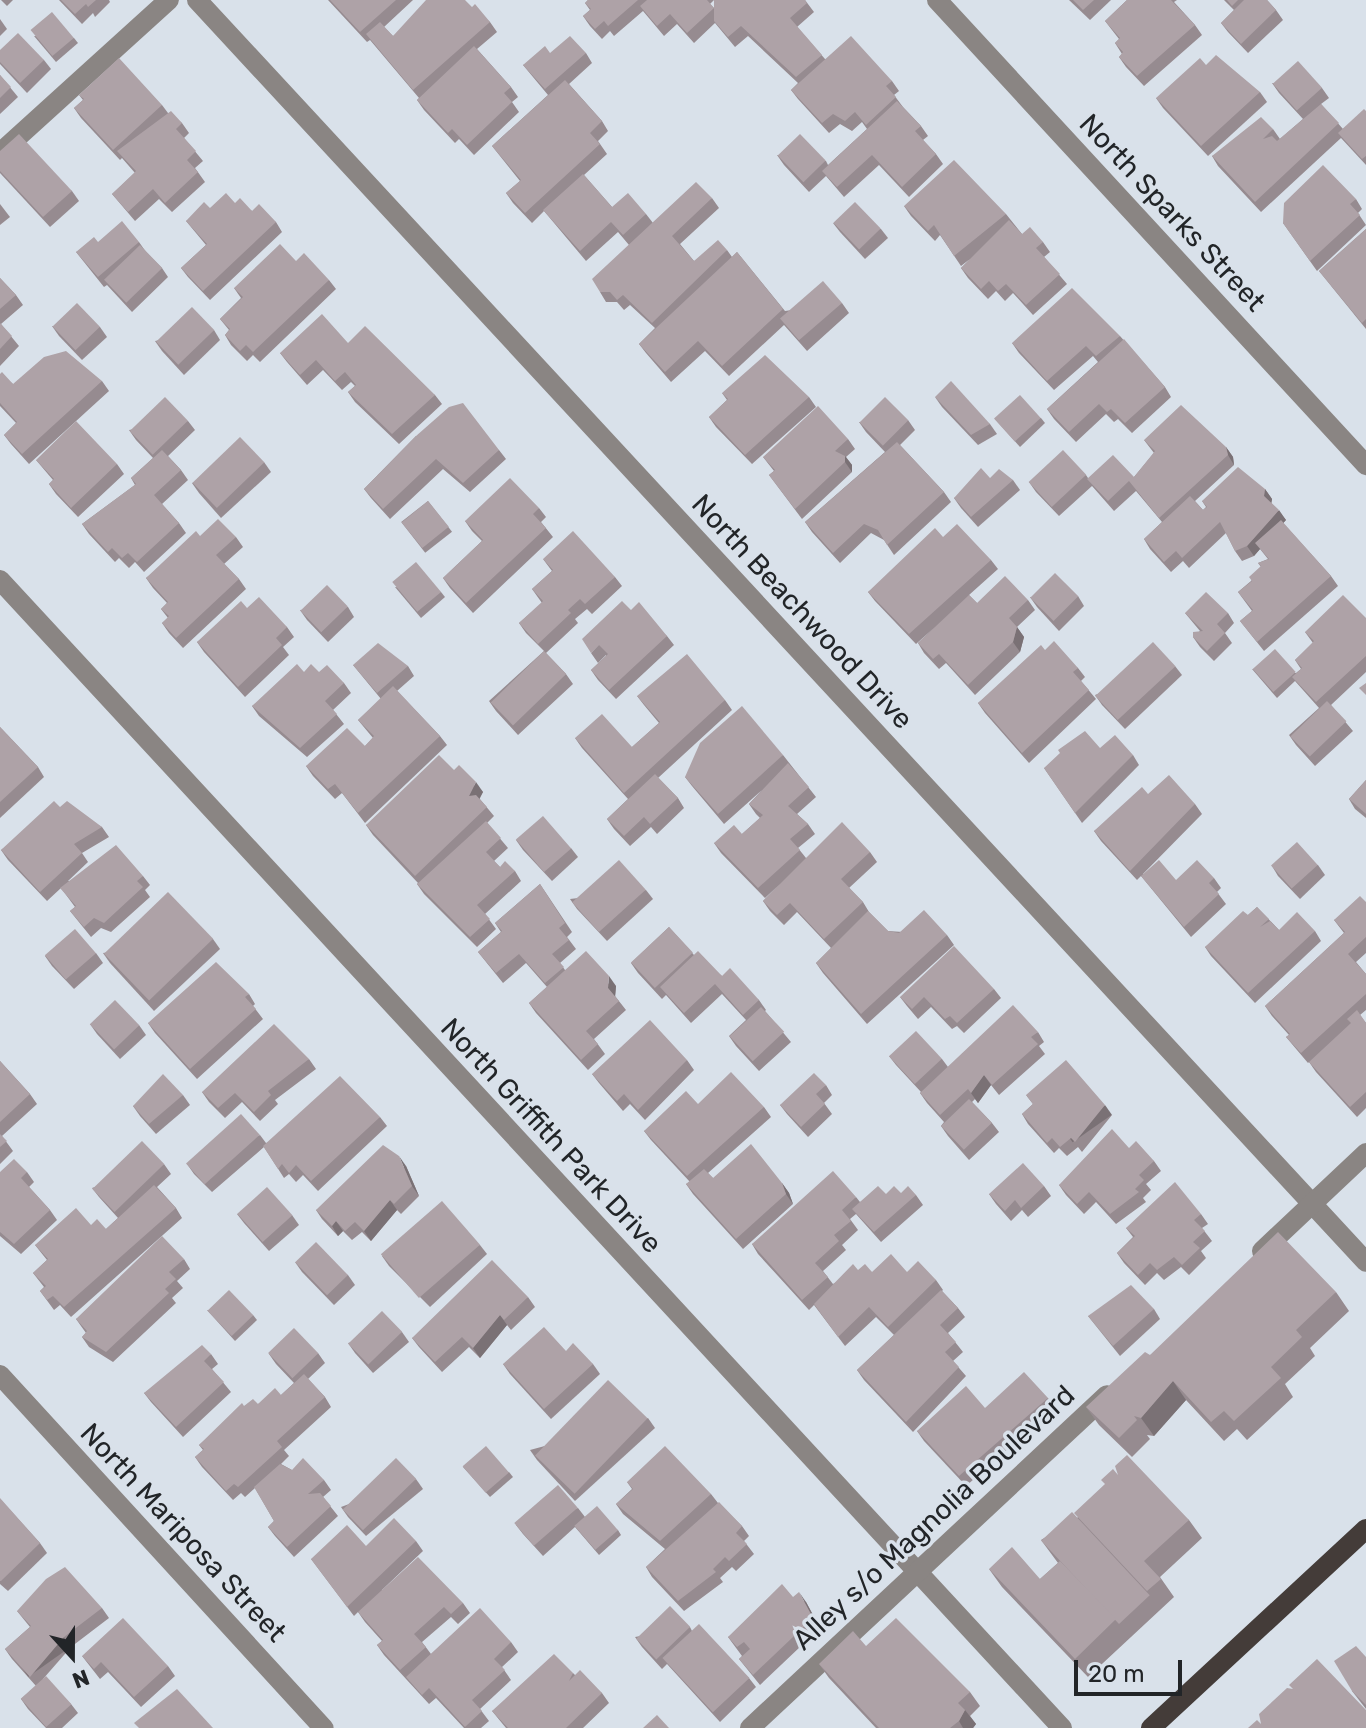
<!DOCTYPE html>
<style>
body{margin:0}
#map{position:relative;width:1366px;height:1728px;overflow:hidden;background:#d9e1ea;font-family:Rubik,sans-serif}
div>[style]{position:absolute}
.minor>*{height:20px;margin:-10px;padding:0 10px;transform-origin:10px;border-radius:10px;background:#8a8583}
.major>*{height:20px;margin:-10px;padding:0 10px;transform-origin:10px;border-radius:10px;background:#443c39}
.wall>*{inset:0;background:#968b90;transform-origin:0 0}
.shaded-wall>*{inset:0;background:#7a7175;transform-origin:0 0}
.building>*{inset:0;background:#aea2a7;transform-origin:0 0}
span{translate:-50% -50%;white-space:nowrap;text-align:center;line-height:1.15;-webkit-text-stroke:7px #d9e1ea;paint-order:stroke}
.street-label{font-size:28px;color:#222528}
.north{position:absolute;left:32px;top:1616px;width:80px;height:80px;-webkit-text-stroke:6px #d9e1ea;paint-order:stroke;rotate:159deg;font-size:22px;font-weight:700;line-height:32px;text-align:center;color:#222528}
.north::after{content:'';display:block;margin:auto;width:28px;height:36px;background:#222528;clip-path:polygon(50% 0,100% 100%,50% 72%,0 100%)}
.scale{position:absolute;left:1074px;top:1660px;width:108px;height:36px;box-sizing:border-box;border:4px solid #222528;border-top:0;padding-left:10px;font-size:24px;line-height:28px;white-space:nowrap;color:#222528;-webkit-text-stroke:6px #d9e1ea;paint-order:stroke}
</style>
<div id="map">
<div class="minor">
<i style="left:197px;top:0;width:1720px;rotate:47.19deg"></i>
<i style="left:937px;top:0;width:633px;rotate:47.31deg"></i>
<i style="left:0;top:153px;width:228px;rotate:-42.2deg"></i>
<i style="left:0;top:580px;width:1564px;rotate:47.23deg"></i>
<i style="left:1262px;top:1251px;width:143px;rotate:-43.3deg"></i>
<i style="left:0;top:1375px;width:479px;rotate:47.5deg"></i>
<i style="left:750px;top:1728px;width:488px;rotate:-43deg"></i>
</div>
<div class="major">
<i style="left:1151px;top:1728px;width:293px;rotate:-42.8deg"></i>
</div>
<div class="wall">
<i style="clip-path:polygon(1px 0,13px 0,7px 6px)"></i>
<i style="clip-path:polygon(59px 0,109px 0,110px 2px,95px 17px,93px 13px,82px 24px)"></i>
<i style="clip-path:polygon(328px 0,413px 0,384px 27px,393px 36px,472px 7px,490px 22px,497px 32px,477px 49px,511px 87px,518px 97px,512px 102px,519px 112px,474px 155px,459px 139px,455px 143px,424px 110px,417px 100px,419px 98px,370px 40px,367px 42px)"></i>
<i style="clip-path:polygon(588px 0,714px 0,710px 4px,714px 8px,805px 0,814px 12px,797px 27px,825px 59px,892px 81px,899px 91px,894px 95px,903px 107px,921px 126px,928px 136px,923px 140px,936px 154px,943px 164px,909px 197px,879px 165px,844px 197px,826px 176px,809px 192px,784px 165px,777px 155px,826px 161px,828px 165px,867px 129px,862px 122px,852px 131px,840px 124px,829px 133px,798px 99px,791px 90px,798px 83px,748px 36px,735px 47px,715px 23px,694px 43px,677px 24px,664px 36px,643px 11px,614px 36px,610px 31px,602px 39px,590px 26px,583px 16px,590px 10px,585px 3px)"></i>
<i style="clip-path:polygon(1069px 0,1111px 0,1090px 20px)"></i>
<i style="clip-path:polygon(1127px 0,1177px 0,1174px 2px,1195px 25px,1202px 35px,1144px 86px,1126px 67px,1119px 57px,1122px 54px,1115px 43px,1119px 39px,1105px 21px)"></i>
<i style="clip-path:polygon(1224px 0,1267px 0,1276px 10px,1283px 20px,1248px 53px,1228px 32px,1221px 23px,1234px 10px)"></i>
<i style="clip-path:polygon(0 19px,7px 29px,0 36px)"></i>
<i style="clip-path:polygon(34px 36px,74px 38px,78px 43px,56px 62px)"></i>
<i style="clip-path:polygon(0 50px,44px 60px,51px 69px,27px 93px,0 64px)"></i>
<i style="clip-path:polygon(550px 53px,586px 53px,592px 63px,569px 84px,602px 121px,608px 131px,598px 141px,607px 154px,584px 175px,612px 207px,646px 214px,653px 223px,712px 198px,719px 208px,680px 244px,694px 261px,727px 250px,732px 257px,737px 252px,785px 311px,842px 303px,849px 313px,807px 351px,784px 325px,729px 376px,705px 351px,671px 382px,646px 353px,639px 344px,655px 328px,630px 305px,624px 310px,617px 302px,606px 302px,600px 292px,629px 245px,618px 232px,586px 261px,544px 211px,532px 223px,513px 203px,506px 193px,520px 181px,492px 146px,548px 95px,523px 65px)"></i>
<i style="clip-path:polygon(0 75px,18px 97px,0 114px)"></i>
<i style="clip-path:polygon(1272px 83px,1322px 88px,1329px 98px,1321px 104px,1343px 129px,1366px 111px,1366px 165px,1341px 138px,1261px 212px,1218px 166px,1212px 156px,1273px 129px,1280px 139px,1303px 119px,1279px 93px)"></i>
<i style="clip-path:polygon(1260px 92px,1267px 102px,1208px 156px,1163px 108px,1156px 98px)"></i>
<i style="clip-path:polygon(79px 95px,162px 105px,168px 113px,182px 123px,189px 133px,184px 138px,203px 161px,195px 168px,205px 182px,172px 212px,159px 199px,135px 221px,112px 194px,135px 173px,122px 158px,120px 160px,81px 118px,74px 108px,83px 100px)"></i>
<i style="clip-path:polygon(0 151px,72px 191px,79px 201px,50px 227px,0 173px)"></i>
<i style="clip-path:polygon(1356px 199px,1362px 209px,1358px 213px,1366px 225px,1317px 271px,1283px 223px)"></i>
<i style="clip-path:polygon(235px 203px,276px 222px,282px 232px,210px 300px,188px 277px,181px 268px,206px 245px,186px 221px,210px 208px)"></i>
<i style="clip-path:polygon(0 204px,10px 217px,0 225px)"></i>
<i style="clip-path:polygon(904px 206px,1006px 214px,1022px 234px,1043px 242px,1050px 252px,1044px 257px,1067px 284px,1033px 315px,1013px 293px,1005px 301px,996px 291px,988px 299px,968px 278px,961px 268px,970px 259px,961px 266px,940px 235px,935px 241px,911px 216px)"></i>
<i style="clip-path:polygon(833px 223px,881px 229px,888px 238px,865px 259px,840px 232px)"></i>
<i style="clip-path:polygon(1366px 229px,1366px 329px,1319px 271px)"></i>
<i style="clip-path:polygon(98px 242px,139px 242px,146px 252px,162px 268px,168px 277px,132px 312px,107px 285px,104px 287px,76px 252px)"></i>
<i style="clip-path:polygon(0 278px,16px 295px,23px 305px,1px 324px,19px 346px,0 366px)"></i>
<i style="clip-path:polygon(329px 280px,336px 289px,260px 362px,253px 355px,247px 361px,231px 345px,225px 335px,229px 330px,220px 319px,241px 298px,234px 288px)"></i>
<i style="clip-path:polygon(52px 326px,100px 327px,107px 337px,82px 360px,59px 336px)"></i>
<i style="clip-path:polygon(214px 330px,220px 340px,184px 375px,162px 351px,155px 341px)"></i>
<i style="clip-path:polygon(1120px 336px,1165px 387px,1171px 397px,1132px 433px,1118px 419px,1114px 422px,1106px 414px,1076px 442px,1054px 419px,1047px 409px,1098px 362px,1093px 356px,1054px 390px,1019px 353px,1012px 343px)"></i>
<i style="clip-path:polygon(348px 343px,435px 395px,442px 404px,399px 444px,355px 402px,348px 392px,355px 386px,351px 382px,342px 390px,323px 370px,307px 385px,287px 362px,280px 353px)"></i>
<i style="clip-path:polygon(0 374px,13px 384px,102px 381px,109px 391px,29px 464px,11px 444px,4px 435px,16px 423px,0 406px)"></i>
<i style="clip-path:polygon(722px 393px,809px 397px,816px 407px,752px 464px,716px 427px,709px 417px,727px 400px)"></i>
<i style="clip-path:polygon(935px 397px,990px 424px,997px 434px,978px 445px,942px 407px)"></i>
<i style="clip-path:polygon(1041px 418px,1045px 423px,1020px 447px,995px 419px)"></i>
<i style="clip-path:polygon(908px 420px,915px 430px,900px 445px,944px 492px,951px 502px,894px 555px,884px 540px,871px 533px,840px 563px,812px 532px,805px 522px,885px 452px,866px 432px,859px 422px)"></i>
<i style="clip-path:polygon(188px 421px,195px 430px,168px 456px,181px 470px,188px 480px,162px 504px,179px 523px,186px 533px,144px 572px,135px 562px,129px 568px,119px 558px,115px 562px,89px 534px,82px 524px,135px 485px,131px 478px,153px 458px,136px 440px,129px 430px)"></i>
<i style="clip-path:polygon(416px 436px,499px 450px,506px 459px,470px 492px,443px 469px,390px 519px,371px 498px,364px 489px)"></i>
<i style="clip-path:polygon(848px 439px,855px 449px,846px 457px,852px 465px,852px 472px,802px 519px,769px 475px,774px 471px,763px 457px)"></i>
<i style="clip-path:polygon(1144px 440px,1226px 447px,1233px 457px,1234px 465px,1195px 501px,1203px 510px,1206px 507px,1202px 501px,1265px 489px,1272px 499px,1271px 503px,1286px 520px,1283px 523px,1331px 576px,1338px 586px,1264px 651px,1240px 621px,1252px 611px,1238px 592px,1251px 581px,1261px 567px,1258px 563px,1268px 559px,1260px 549px,1254px 556px,1242px 561px,1235px 551px,1226px 533px,1189px 568px,1183px 561px,1171px 572px,1150px 549px,1144px 539px,1162px 522px,1136px 491px,1114px 511px,1092px 486px,1059px 516px,1036px 492px,1029px 482px,1086px 475px,1088px 478px,1134px 477px,1154px 453px)"></i>
<i style="clip-path:polygon(36px 460px,117px 464px,124px 474px,78px 517px,56px 494px,49px 484px,53px 480px)"></i>
<i style="clip-path:polygon(264px 462px,271px 472px,221px 518px,199px 493px,192px 483px)"></i>
<i style="clip-path:polygon(990px 478px,1013px 480px,1020px 490px,978px 527px,961px 508px,954px 498px)"></i>
<i style="left:428px;top:501px;width:39px;height:34px;rotate:52deg"></i>
<i style="clip-path:polygon(539px 508px,546px 517px,541px 522px,553px 537px,473px 613px,450px 588px,443px 578px,482px 541px,472px 531px,465px 521px)"></i>
<i style="clip-path:polygon(200px 536px,236px 537px,243px 547px,224px 564px,239px 579px,246px 589px,183px 648px,169px 633px,162px 623px,168px 618px,161px 609px,167px 603px,153px 588px,146px 578px)"></i>
<i style="clip-path:polygon(943px 537px,991px 560px,998px 569px,969px 595px,977px 603px,1028px 600px,1035px 610px,1017px 627px,1024px 637px,1020px 652px,975px 695px,946px 663px,939px 669px,924px 653px,918px 643px,935px 627px,916px 644px,875px 601px,868px 592px)"></i>
<i style="clip-path:polygon(543px 559px,615px 577px,622px 586px,592px 614px,587px 609px,575px 619px,578px 623px,546px 653px,566px 674px,573px 684px,518px 735px,496px 711px,489px 701px,544px 651px,526px 633px,519px 623px,542px 603px,532px 589px,552px 571px)"></i>
<i style="clip-path:polygon(395px 587px,441px 592px,445px 597px,421px 618px)"></i>
<i style="clip-path:polygon(1078px 596px,1084px 606px,1059px 631px,1037px 607px,1030px 597px)"></i>
<i style="clip-path:polygon(348px 607px,354px 617px,328px 642px,307px 620px,300px 610px)"></i>
<i style="clip-path:polygon(247px 608px,287px 627px,294px 637px,283px 647px,289px 655px,245px 697px,204px 652px,197px 642px)"></i>
<i style="clip-path:polygon(631px 610px,667px 636px,674px 645px,616px 699px,598px 680px,591px 670px,606px 656px,606px 655px,598px 663px,591px 653px)"></i>
<i style="clip-path:polygon(1185px 613px,1228px 613px,1234px 623px,1225px 633px,1232px 643px,1214px 661px,1200px 647px,1193px 637px,1200px 631px)"></i>
<i style="clip-path:polygon(1366px 618px,1366px 672px,1331px 705px,1353px 731px,1315px 766px,1296px 745px,1289px 735px,1319px 708px,1295px 681px,1277px 698px,1252px 669px,1296px 673px,1301px 669px,1295px 660px,1313px 643px,1305px 632px)"></i>
<i style="clip-path:polygon(1045px 650px,1078px 668px,1085px 677px,1081px 681px,1096px 699px,1029px 763px,985px 713px,978px 703px)"></i>
<i style="clip-path:polygon(353px 665px,408px 666px,414px 676px,397px 691px,440px 736px,447px 745px,365px 823px,342px 793px,335px 799px,313px 776px,306px 766px,365px 746px,373px 738px,358px 720px,381px 699px)"></i>
<i style="clip-path:polygon(1175px 666px,1182px 675px,1125px 729px,1102px 705px,1095px 695px)"></i>
<i style="clip-path:polygon(304px 672px,319px 672px,344px 683px,351px 693px,333px 710px,344px 724px,307px 757px,259px 716px,252px 706px)"></i>
<i style="clip-path:polygon(637px 696px,725px 700px,732px 710px,658px 778px,678px 798px,684px 808px,657px 834px,651px 827px,630px 846px,614px 829px,607px 819px,628px 799px,582px 748px,575px 738px,632px 747px,659px 723px,644px 705px)"></i>
<i style="clip-path:polygon(0 727px,38px 767px,44px 777px,0 818px)"></i>
<i style="clip-path:polygon(783px 755px,816px 797px,797px 814px,808px 824px,815px 834px,798px 848px,806px 858px,870px 852px,877px 862px,849px 888px,863px 902px,869px 912px,888px 931px,947px 935px,954px 945px,867px 1024px,823px 973px,816px 963px,831px 948px,797px 912px,784px 925px,770px 911px,763px 901px,780px 884px,765px 898px,721px 853px,714px 843px,742px 834px,760px 818px,756px 814px,749px 804px,762px 790px,724px 824px,692px 786px,685px 777px)"></i>
<i style="clip-path:polygon(1133px 755px,1139px 765px,1082px 823px,1044px 768px)"></i>
<i style="clip-path:polygon(454px 770px,483px 792px,479px 798px,494px 816px,487px 823px,508px 848px,494px 861px,500px 867px,515px 871px,521px 881px,485px 914px,496px 929px,477px 947px,424px 894px,417px 884px,418px 883px,373px 835px,366px 825px)"></i>
<i style="clip-path:polygon(1366px 780px,1366px 818px,1355px 809px,1349px 799px)"></i>
<i style="clip-path:polygon(1148px 794px,1195px 804px,1202px 814px,1143px 874px,1176px 880px,1214px 878px,1221px 888px,1217px 892px,1226px 904px,1191px 937px,1141px 876px,1137px 880px,1101px 841px,1094px 831px)"></i>
<i style="clip-path:polygon(60px 807px,102px 827px,109px 837px,82px 853px,88px 862px,68px 881px,143px 876px,150px 885px,145px 890px,150px 897px,111px 932px,101px 928px,91px 937px,70px 911px,75px 907px,61px 888px,47px 901px,8px 860px,1px 850px)"></i>
<i style="clip-path:polygon(516px 840px,571px 848px,578px 857px,552px 881px,523px 850px)"></i>
<i style="clip-path:polygon(1318px 865px,1325px 875px,1300px 899px,1278px 876px,1272px 866px)"></i>
<i style="clip-path:polygon(540px 884px,572px 932px,567px 937px,576px 949px,560px 963px,565px 970px,616px 986px,615px 996px,626px 1010px,594px 1039px,605px 1054px,588px 1070px,536px 1013px,529px 1003px,547px 987px,526px 963px,503px 983px,478px 952px,501px 932px,495px 923px)"></i>
<i style="clip-path:polygon(646px 890px,653px 899px,607px 941px,577px 909px,570px 899px)"></i>
<i style="clip-path:polygon(1366px 902px,1366px 953px,1356px 962px,1366px 974px,1366px 1010px,1360px 1015px,1366px 1023px,1366px 1108px,1357px 1117px,1316px 1072px,1309px 1062px,1325px 1047px,1308px 1063px,1286px 1037px,1289px 1035px,1272px 1016px,1265px 1006px,1344px 933px,1334px 920px)"></i>
<i style="clip-path:polygon(1257px 907px,1279px 930px,1315px 931px,1321px 941px,1255px 1003px,1211px 956px,1205px 947px,1248px 915px)"></i>
<i style="clip-path:polygon(669px 927px,694px 955px,722px 976px,759px 1000px,766px 1010px,765px 1011px,791px 1042px,759px 1071px,736px 1046px,729px 1036px,746px 1020px,722px 994px,691px 1023px,666px 995px,662px 999px,638px 973px,631px 963px)"></i>
<i style="clip-path:polygon(213px 939px,220px 949px,154px 1011px,110px 963px,103px 953px)"></i>
<i style="clip-path:polygon(96px 953px,103px 963px,74px 989px,52px 966px,45px 956px)"></i>
<i style="clip-path:polygon(994px 989px,1001px 998px,964px 1033px,957px 1026px,952px 1029px,931px 1007px,918px 1019px,907px 1006px,900px 997px)"></i>
<i style="clip-path:polygon(249px 994px,255px 1004px,253px 1006px,263px 1019px,197px 1079px,155px 1033px,148px 1023px)"></i>
<i style="clip-path:polygon(90px 1024px,139px 1025px,146px 1035px,120px 1059px,97px 1034px)"></i>
<i style="clip-path:polygon(1038px 1032px,1044px 1042px,1039px 1046px,1045px 1054px,999px 1095px,991px 1085px,978px 1103px,975px 1099px,972px 1102px,992px 1123px,999px 1132px,969px 1160px,948px 1136px,941px 1126px,944px 1122px,927px 1103px,920px 1093px,921px 1092px,896px 1065px,889px 1056px,942px 1059px,948px 1067px)"></i>
<i style="clip-path:polygon(309px 1059px,316px 1069px,275px 1100px,278px 1104px,260px 1121px,242px 1102px,225px 1118px,209px 1102px,202px 1092px)"></i>
<i style="clip-path:polygon(687px 1060px,694px 1070px,645px 1120px,630px 1104px,623px 1111px,599px 1083px,592px 1074px)"></i>
<i style="clip-path:polygon(0 1061px,30px 1094px,37px 1104px,2px 1136px,13px 1151px,0 1164px)"></i>
<i style="clip-path:polygon(826px 1085px,832px 1095px,824px 1103px,832px 1114px,808px 1137px,787px 1114px,780px 1105px)"></i>
<i style="clip-path:polygon(183px 1095px,190px 1105px,156px 1134px,140px 1116px,133px 1106px)"></i>
<i style="clip-path:polygon(1026px 1095px,1112px 1115px,1082px 1152px,1078px 1147px,1067px 1156px,1059px 1148px,1054px 1153px,1028px 1124px,1022px 1114px,1033px 1104px)"></i>
<i style="clip-path:polygon(698px 1104px,764px 1107px,771px 1117px,708px 1173px,713px 1178px,782px 1183px,789px 1193px,793px 1204px,743px 1249px,693px 1194px,686px 1184px,690px 1182px,651px 1140px,644px 1131px)"></i>
<i style="clip-path:polygon(380px 1117px,387px 1126px,318px 1191px,303px 1175px,296px 1182px,289px 1174px,284px 1178px,264px 1147px,212px 1192px,194px 1174px,187px 1164px,260px 1135px,266px 1143px)"></i>
<i style="clip-path:polygon(1129px 1148px,1154px 1161px,1161px 1171px,1146px 1184px,1151px 1190px,1143px 1198px,1146px 1202px,1116px 1224px,1096px 1202px,1084px 1214px,1066px 1195px,1059px 1185px)"></i>
<i style="clip-path:polygon(164px 1164px,171px 1174px,157px 1187px,176px 1208px,182px 1218px,71px 1317px,60px 1305px,54px 1310px,40px 1291px,44px 1287px,33px 1273px,47px 1260px,35px 1245px,91px 1225px,106px 1229px,118px 1218px,99px 1197px,92px 1188px)"></i>
<i style="clip-path:polygon(406px 1166px,419px 1196px,401px 1214px,397px 1210px,371px 1241px,362px 1232px,352px 1240px,343px 1231px,338px 1236px,322px 1219px,316px 1210px)"></i>
<i style="clip-path:polygon(0 1172px,27px 1172px,34px 1182px,29px 1187px,50px 1210px,57px 1220px,21px 1254px,0 1236px)"></i>
<i style="clip-path:polygon(1044px 1186px,1051px 1196px,1028px 1217px,1022px 1210px,1011px 1221px,996px 1204px,989px 1194px)"></i>
<i style="clip-path:polygon(901px 1193px,916px 1195px,923px 1205px,881px 1242px,856px 1214px,850px 1219px,858px 1230px,842px 1245px,846px 1250px,823px 1271px,833px 1284px,858px 1270px,872px 1272px,907px 1272px,936px 1280px,943px 1290px,942px 1291px,958px 1308px,965px 1317px,948px 1333px,963px 1352px,953px 1361px,966px 1376px,913px 1432px,864px 1380px,857px 1370px,894px 1335px,876px 1317px,845px 1346px,814px 1305px,809px 1310px,758px 1254px,752px 1244px,856px 1197px,860px 1202px,886px 1194px)"></i>
<i style="clip-path:polygon(237px 1214px,292px 1215px,299px 1225px,269px 1251px,244px 1223px)"></i>
<i style="clip-path:polygon(1201px 1214px,1208px 1224px,1202px 1228px,1212px 1241px,1201px 1251px,1206px 1258px,1189px 1275px,1181px 1267px,1164px 1280px,1157px 1273px,1145px 1285px,1124px 1263px,1117px 1253px,1133px 1237px,1126px 1228px)"></i>
<i style="clip-path:polygon(480px 1245px,487px 1254px,430px 1307px,389px 1266px,382px 1256px)"></i>
<i style="clip-path:polygon(184px 1259px,190px 1269px,177px 1281px,183px 1288px,172px 1298px,176px 1303px,113px 1362px,89px 1347px,82px 1337px,86px 1333px,76px 1319px)"></i>
<i style="clip-path:polygon(295px 1262px,348px 1275px,355px 1285px,334px 1305px,302px 1272px)"></i>
<i style="clip-path:polygon(1336px 1292px,1349px 1311px,1310px 1348px,1315px 1356px,1285px 1384px,1293px 1397px,1247px 1440px,1237px 1429px,1224px 1441px,1186px 1400px,1154px 1436px,1147px 1435px,1150px 1439px,1132px 1457px,1099px 1425px,1086px 1407px,1150px 1355px)"></i>
<i style="clip-path:polygon(528px 1297px,535px 1307px,511px 1330px,507px 1325px,480px 1358px,469px 1347px,442px 1372px,419px 1347px,412px 1338px)"></i>
<i style="clip-path:polygon(1154px 1309px,1160px 1319px,1120px 1356px,1088px 1316px)"></i>
<i style="clip-path:polygon(207px 1310px,253px 1315px,257px 1320px,235px 1341px)"></i>
<i style="clip-path:polygon(402px 1332px,409px 1342px,373px 1373px,355px 1353px,348px 1343px)"></i>
<i style="clip-path:polygon(566px 1351px,593px 1364px,600px 1374px,551px 1419px,510px 1374px,503px 1364px)"></i>
<i style="clip-path:polygon(318px 1353px,325px 1363px,308px 1379px,325px 1397px,331px 1407px,284px 1450px,289px 1456px,281px 1464px,292px 1470px,324px 1480px,331px 1490px,323px 1497px,338px 1516px,294px 1557px,275px 1536px,268px 1527px,274px 1521px,255px 1488px,245px 1497px,241px 1493px,233px 1500px,202px 1467px,195px 1457px,203px 1450px,199px 1445px,244px 1406px,258px 1404px,281px 1395px,294px 1383px,276px 1364px,269px 1354px)"></i>
<i style="clip-path:polygon(211px 1354px,218px 1364px,212px 1369px,231px 1392px,183px 1437px,151px 1402px,144px 1393px)"></i>
<i style="clip-path:polygon(1048px 1398px,1055px 1408px,966px 1486px,924px 1441px,917px 1431px,985px 1408px)"></i>
<i style="clip-path:polygon(648px 1418px,655px 1428px,575px 1501px,537px 1460px,530px 1450px)"></i>
<i style="clip-path:polygon(463px 1467px,509px 1472px,513px 1477px,490px 1497px)"></i>
<i style="clip-path:polygon(1118px 1475px,1189px 1520px,1202px 1538px,1160px 1577px,1174px 1597px,1088px 1677px,1002px 1587px,989px 1569px,1040px 1579px,1058px 1563px,1041px 1540px,1077px 1518px)"></i>
<i style="clip-path:polygon(416px 1479px,423px 1489px,366px 1536px,348px 1517px,341px 1507px)"></i>
<i style="clip-path:polygon(627px 1482px,711px 1494px,718px 1503px,742px 1526px,749px 1536px,744px 1541px,754px 1554px,736px 1571px,732px 1567px,720px 1578px,723px 1582px,684px 1611px,652px 1577px,646px 1567px,665px 1549px,623px 1514px,616px 1504px,632px 1489px)"></i>
<i style="clip-path:polygon(0 1499px,40px 1543px,47px 1553px,8px 1591px,0 1584px)"></i>
<i style="clip-path:polygon(578px 1508px,585px 1517px,618px 1530px,621px 1535px,599px 1555px,575px 1527px,543px 1556px,523px 1534px,516px 1525px)"></i>
<i style="clip-path:polygon(416px 1541px,423px 1551px,382px 1590px,463px 1603px,470px 1613px,458px 1624px,451px 1617px,422px 1642px,431px 1654px,511px 1642px,518px 1652px,502px 1667px,511px 1680px,480px 1709px,489px 1721px,481px 1728px,464px 1728px,436px 1698px,429px 1704px,384px 1655px,377px 1645px,382px 1641px,365px 1622px,358px 1612px,354px 1616px,311px 1559px,366px 1546px)"></i>
<i style="clip-path:polygon(793px 1597px,806px 1602px,820px 1628px,760px 1685px,739px 1659px,742px 1656px,728px 1637px)"></i>
<i style="clip-path:polygon(102px 1608px,109px 1618px,71px 1647px,43px 1679px,71px 1704px,78px 1713px,62px 1728px,46px 1728px,28px 1709px,21px 1699px,36px 1686px,12px 1659px,5px 1649px,30px 1627px,17px 1611px)"></i>
<i style="clip-path:polygon(690px 1627px,692px 1631px,749px 1678px,756px 1687px,720px 1722px,667px 1664px,662px 1669px,642px 1647px,635px 1637px)"></i>
<i style="clip-path:polygon(866px 1646px,970px 1692px,980px 1706px,970px 1716px,976px 1724px,973px 1728px,876px 1728px,829px 1678px,819px 1664px)"></i>
<i style="clip-path:polygon(82px 1656px,168px 1666px,175px 1676px,141px 1707px,108px 1672px,100px 1679px)"></i>
<i style="clip-path:polygon(1366px 1657px,1366px 1709px,1352px 1691px)"></i>
<i style="clip-path:polygon(573px 1673px,575px 1675px,602px 1693px,609px 1703px,583px 1728px,506px 1728px,492px 1711px)"></i>
</div>
<div class="shaded-wall">
<i style="clip-path:polygon(1226px 447px,1233px 457px,1234px 465px,1228px 455px)"></i>
<i style="clip-path:polygon(845px 456px,852px 465px,852px 472px,845px 462px)"></i>
<i style="clip-path:polygon(1265px 489px,1272px 499px,1271px 506px,1264px 496px)"></i>
<i style="clip-path:polygon(1279px 510px,1286px 520px,1260px 549px,1255px 543px,1260px 549px,1254px 556px,1247px 546px)"></i>
<i style="clip-path:polygon(1017px 627px,1024px 637px,1020px 652px,1013px 642px)"></i>
<i style="clip-path:polygon(476px 782px,483px 792px,476px 806px,469px 796px)"></i>
<i style="clip-path:polygon(609px 976px,616px 986px,615px 998px,608px 988px)"></i>
<i style="clip-path:polygon(984px 1075px,991px 1085px,978px 1103px,971px 1093px)"></i>
<i style="left:1105px;top:1105px;width:12px;height:48px;rotate:55deg"></i>
<i style="clip-path:polygon(399px 1156px,406px 1166px,419px 1196px,412px 1186px)"></i>
<i style="clip-path:polygon(782px 1183px,789px 1193px,793px 1204px,786px 1194px)"></i>
<i style="clip-path:polygon(390px 1200px,397px 1210px,371px 1241px,364px 1231px)"></i>
<i style="clip-path:polygon(336px 1221px,343px 1231px,338px 1236px,332px 1226px)"></i>
<i style="clip-path:polygon(500px 1315px,507px 1325px,480px 1358px,473px 1348px)"></i>
<i style="clip-path:polygon(1173px 1381px,1186px 1400px,1154px 1436px,1141px 1418px)"></i>
<i style="clip-path:polygon(799px 1592px,806px 1602px,820px 1628px,813px 1618px)"></i>
<i style="left:64px;top:1637px;width:12px;height:52px;rotate:55deg"></i>
<i style="clip-path:polygon(965px 1710px,976px 1724px,973px 1728px,963px 1728px,959px 1721px)"></i>
</div>
<div class="building">
<i style="clip-path:polygon(61px 0,96px 0,88px 7px,86px 4px,75px 14px)"></i>
<i style="clip-path:polygon(330px 0,396px 0,360px 32px)"></i>
<i style="clip-path:polygon(426px 0,465px 0,472px 7px,475px 4px,490px 22px,413px 90px,366px 34px,380px 22px,393px 36px)"></i>
<i style="clip-path:polygon(588px 0,638px 0,608px 26px,604px 21px,595px 29px,583px 16px,591px 9px,585px 3px)"></i>
<i style="clip-path:polygon(647px 0,707px 0,714px 8px,687px 33px,670px 14px,657px 26px,640px 6px)"></i>
<i style="clip-path:polygon(714px 0,805px 0,807px 3px,790px 18px,822px 55px,796px 77px,741px 26px,728px 37px,714px 21px)"></i>
<i style="clip-path:polygon(1073px 0,1094px 0,1083px 10px)"></i>
<i style="clip-path:polygon(1127px 0,1171px 0,1195px 25px,1137px 76px,1119px 57px,1123px 52px,1115px 43px,1120px 38px,1105px 21px)"></i>
<i style="clip-path:polygon(1227px 0,1238px 0,1232px 6px)"></i>
<i style="clip-path:polygon(1244px 0,1267px 0,1276px 10px,1241px 44px,1221px 23px)"></i>
<i style="left:52px;top:12px;width:34px;height:28px;rotate:50deg"></i>
<i style="clip-path:polygon(18px 33px,44px 60px,20px 83px,0 62px,0 50px)"></i>
<i style="clip-path:polygon(570px 36px,586px 53px,545px 89px,523px 65px,545px 46px,550px 53px)"></i>
<i style="clip-path:polygon(851px 36px,892px 81px,886px 86px,896px 97px,866px 125px,855px 112px,845px 121px,833px 114px,822px 123px,791px 90px)"></i>
<i style="clip-path:polygon(474px 46px,511px 87px,504px 93px,512px 102px,467px 145px,452px 129px,448px 133px,417px 100px)"></i>
<i style="clip-path:polygon(1216px 55px,1260px 92px,1201px 146px,1156px 98px,1200px 58px,1206px 65px)"></i>
<i style="clip-path:polygon(119px 58px,162px 105px,113px 150px,74px 108px,84px 99px,79px 95px)"></i>
<i style="left:1298px;top:61px;width:36px;height:34px;rotate:48deg"></i>
<i style="clip-path:polygon(0 75px,11px 87px,0 98px)"></i>
<i style="clip-path:polygon(565px 80px,602px 121px,590px 133px,600px 144px,525px 213px,506px 193px,521px 180px,492px 146px)"></i>
<i style="clip-path:polygon(897px 101px,921px 126px,915px 131px,936px 154px,902px 187px,872px 155px,837px 187px,822px 171px)"></i>
<i style="clip-path:polygon(1321px 104px,1339px 123px,1255px 202px,1212px 156px,1261px 117px,1273px 129px,1263px 139px,1272px 136px,1277px 141px)"></i>
<i style="clip-path:polygon(1364px 109px,1366px 111px,1366px 156px,1362px 159px,1338px 133px)"></i>
<i style="clip-path:polygon(171px 111px,182px 123px,176px 129px,196px 151px,187px 160px,198px 172px,165px 203px,153px 189px,128px 212px,112px 194px,136px 171px,117px 151px)"></i>
<i style="clip-path:polygon(19px 134px,72px 191px,43px 217px,0 171px,0 151px)"></i>
<i style="left:800px;top:134px;width:37px;height:31px;rotate:46deg"></i>
<i style="clip-path:polygon(954px 160px,1006px 214px,954px 256px,934px 225px,928px 231px,904px 206px)"></i>
<i style="clip-path:polygon(1323px 165px,1356px 199px,1350px 204px,1360px 215px,1310px 261px,1283px 223px,1284px 203px)"></i>
<i style="clip-path:polygon(583px 174px,612px 207px,628px 193px,646px 214px,623px 235px,611px 222px,580px 251px,543px 210px)"></i>
<i style="clip-path:polygon(696px 182px,712px 198px,672px 236px,694px 261px,718px 240px,727px 250px,652px 323px,623px 295px,617px 300px,610px 292px,600px 292px,592px 279px)"></i>
<i style="clip-path:polygon(226px 193px,235px 203px,240px 198px,252px 211px,259px 204px,276px 222px,203px 291px,181px 268px,207px 244px,186px 221px,204px 202px,210px 208px)"></i>
<i style="left:855px;top:202px;width:37px;height:30px;rotate:46deg"></i>
<i style="clip-path:polygon(1009px 220px,1022px 234px,1030px 227px,1043px 242px,1036px 248px,1060px 274px,1026px 305px,1006px 284px,998px 291px,989px 281px,981px 289px,961px 268px)"></i>
<i style="clip-path:polygon(122px 221px,139px 242px,98px 277px,76px 252px,94px 237px,98px 242px)"></i>
<i style="clip-path:polygon(1366px 229px,1366px 319px,1362px 323px,1319px 271px)"></i>
<i style="clip-path:polygon(280px 244px,296px 261px,304px 253px,329px 280px,253px 352px,246px 345px,240px 351px,225px 335px,230px 329px,220px 319px,243px 297px,234px 288px)"></i>
<i style="left:140px;top:245px;width:32px;height:50px;rotate:46deg"></i>
<i style="clip-path:polygon(737px 252px,783px 309px,722px 366px,698px 341px,665px 372px,639px 344px)"></i>
<i style="clip-path:polygon(0 278px,16px 295px,0 309px)"></i>
<i style="left:823px;top:281px;width:29px;height:57px;rotate:49deg"></i>
<i style="clip-path:polygon(1072px 288px,1120px 336px,1096px 356px,1086px 346px,1047px 381px,1012px 343px)"></i>
<i style="left:77px;top:303px;width:33px;height:34px;rotate:46deg"></i>
<i style="left:192px;top:307px;width:32px;height:50px;rotate:46deg"></i>
<i style="clip-path:polygon(322px 314px,348px 343px,365px 326px,435px 395px,392px 434px,348px 392px,356px 385px,345px 372px,335px 381px,316px 360px,300px 375px,280px 353px)"></i>
<i style="clip-path:polygon(0 323px,12px 336px,0 349px)"></i>
<i style="clip-path:polygon(1124px 339px,1165px 387px,1125px 423px,1111px 409px,1107px 412px,1099px 404px,1069px 432px,1047px 409px)"></i>
<i style="clip-path:polygon(66px 351px,102px 381px,22px 454px,4px 435px,17px 422px,0 403px,0 374px,2px 372px,13px 384px,44px 357px)"></i>
<i style="clip-path:polygon(765px 355px,809px 397px,745px 455px,709px 417px,728px 399px,722px 393px)"></i>
<i style="clip-path:polygon(951px 381px,990px 424px,971px 435px,935px 397px)"></i>
<i style="left:1020px;top:395px;width:31px;height:35px;rotate:48deg"></i>
<i style="left:165px;top:397px;width:33px;height:49px;rotate:46deg"></i>
<i style="left:885px;top:397px;width:33px;height:36px;rotate:45deg"></i>
<i style="clip-path:polygon(463px 403px,499px 450px,463px 483px,436px 459px,383px 509px,364px 489px,416px 436px,449px 407px)"></i>
<i style="clip-path:polygon(1181px 405px,1226px 447px,1228px 455px,1159px 518px,1129px 481px,1108px 501px,1087px 479px,1113px 455px,1134px 477px,1155px 451px,1144px 440px)"></i>
<i style="clip-path:polygon(818px 406px,848px 439px,835px 451px,845px 456px,845px 462px,795px 509px,769px 475px,775px 470px,763px 457px)"></i>
<i style="clip-path:polygon(76px 421px,117px 464px,71px 508px,49px 484px,54px 479px,36px 460px)"></i>
<i style="left:240px;top:437px;width:35px;height:66px;rotate:46deg"></i>
<i style="clip-path:polygon(897px 442px,944px 492px,887px 545px,878px 530px,864px 524px,833px 553px,805px 522px)"></i>
<i style="clip-path:polygon(162px 450px,181px 470px,154px 495px,179px 523px,137px 562px,128px 553px,122px 558px,112px 548px,108px 552px,82px 524px,136px 484px,131px 478px)"></i>
<i style="left:1063px;top:450px;width:34px;height:47px;rotate:47deg"></i>
<i style="clip-path:polygon(1238px 467px,1265px 489px,1264px 496px,1279px 510px,1247px 546px,1235px 551px,1220px 522px,1182px 558px,1176px 551px,1164px 562px,1144px 539px,1190px 496px,1203px 510px,1207px 507px,1202px 501px)"></i>
<i style="clip-path:polygon(981px 468px,990px 478px,999px 469px,1013px 480px,971px 517px,954px 498px)"></i>
<i style="clip-path:polygon(510px 478px,539px 508px,533px 514px,546px 528px,466px 603px,443px 578px,483px 540px,465px 521px)"></i>
<i style="left:428px;top:501px;width:33px;height:34px;rotate:51deg"></i>
<i style="clip-path:polygon(218px 519px,236px 537px,216px 555px,239px 579px,176px 638px,162px 623px,169px 616px,161px 609px,168px 602px,146px 578px,196px 531px,200px 536px)"></i>
<i style="clip-path:polygon(1281px 520px,1331px 576px,1257px 642px,1240px 621px,1253px 610px,1238px 592px,1252px 581px,1249px 577px,1261px 566px,1258px 563px,1269px 559px,1255px 543px)"></i>
<i style="clip-path:polygon(957px 524px,991px 560px,909px 634px,868px 592px,935px 528px,943px 537px)"></i>
<i style="clip-path:polygon(573px 531px,615px 577px,585px 604px,580px 599px,568px 610px,571px 613px,538px 644px,519px 623px,543px 601px,532px 589px,553px 570px,543px 559px)"></i>
<i style="left:416px;top:562px;width:39px;height:31px;rotate:50deg"></i>
<i style="left:1055px;top:573px;width:33px;height:35px;rotate:45deg"></i>
<i style="clip-path:polygon(1005px 576px,1028px 600px,1009px 618px,1017px 627px,1013px 642px,968px 685px,939px 654px,933px 659px,918px 643px,969px 595px,977px 603px)"></i>
<i style="left:327px;top:585px;width:30px;height:37px;rotate:46deg"></i>
<i style="clip-path:polygon(1206px 592px,1228px 613px,1217px 624px,1225px 633px,1207px 651px,1193px 637px,1193px 632px,1203px 631px,1185px 613px)"></i>
<i style="clip-path:polygon(1343px 595px,1366px 618px,1366px 656px,1316px 702px,1292px 677px,1302px 668px,1295px 660px,1314px 641px,1305px 632px)"></i>
<i style="clip-path:polygon(259px 597px,287px 627px,276px 638px,282px 645px,238px 687px,197px 642px,241px 601px,247px 608px)"></i>
<i style="clip-path:polygon(622px 601px,631px 610px,639px 602px,667px 636px,609px 690px,591px 670px,608px 654px,599px 645px,591px 653px,582px 639px)"></i>
<i style="clip-path:polygon(1054px 641px,1078px 668px,1073px 672px,1089px 690px,1022px 753px,978px 703px,1041px 645px,1045px 650px)"></i>
<i style="left:1153px;top:642px;width:33px;height:79px;rotate:47deg"></i>
<i style="clip-path:polygon(378px 643px,408px 666px,377px 693px,353px 665px)"></i>
<i style="left:1275px;top:649px;width:31px;height:30px;rotate:48deg"></i>
<i style="left:544px;top:651px;width:32px;height:74px;rotate:46deg"></i>
<i style="clip-path:polygon(687px 654px,725px 700px,624px 793px,575px 738px,602px 714px,632px 747px,660px 722px,637px 696px)"></i>
<i style="clip-path:polygon(297px 664px,304px 672px,311px 664px,319px 672px,327px 665px,344px 683px,325px 701px,337px 714px,300px 748px,252px 706px)"></i>
<i style="clip-path:polygon(1366px 683px,1366px 695px,1359px 688px)"></i>
<i style="clip-path:polygon(393px 686px,440px 736px,358px 813px,335px 784px,328px 789px,306px 766px,347px 728px,365px 746px,374px 736px,358px 720px)"></i>
<i style="left:1327px;top:701px;width:28px;height:51px;rotate:46deg"></i>
<i style="clip-path:polygon(742px 706px,783px 755px,718px 814px,685px 777px,700px 743px)"></i>
<i style="clip-path:polygon(0 727px,38px 767px,0 802px)"></i>
<i style="clip-path:polygon(1085px 731px,1100px 748px,1115px 735px,1133px 755px,1075px 813px,1044px 768px,1060px 753px,1058px 750px)"></i>
<i style="clip-path:polygon(439px 755px,454px 770px,459px 765px,476px 782px,469px 796px,476px 795px,487px 807px,415px 876px,366px 825px)"></i>
<i style="clip-path:polygon(788px 763px,809px 787px,788px 806px,808px 824px,790px 839px,800px 850px,758px 888px,714px 843px,734px 825px,742px 834px,763px 815px,749px 804px)"></i>
<i style="clip-path:polygon(655px 774px,678px 798px,650px 824px,644px 817px,624px 836px,607px 819px)"></i>
<i style="clip-path:polygon(1169px 775px,1195px 804px,1130px 871px,1094px 831px,1142px 787px,1148px 794px)"></i>
<i style="clip-path:polygon(1366px 780px,1366px 814px,1349px 799px)"></i>
<i style="clip-path:polygon(54px 801px,60px 807px,67px 801px,102px 827px,74px 844px,82px 853px,40px 892px,1px 850px)"></i>
<i style="left:543px;top:816px;width:43px;height:36px;rotate:49deg"></i>
<i style="clip-path:polygon(486px 821px,501px 838px,486px 852px,500px 867px,505px 861px,515px 871px,477px 905px,490px 919px,470px 937px,417px 884px)"></i>
<i style="clip-path:polygon(842px 822px,870px 852px,841px 879px,863px 902px,824px 939px,790px 903px,777px 915px,763px 901px)"></i>
<i style="left:1297px;top:842px;width:31px;height:35px;rotate:48deg"></i>
<i style="clip-path:polygon(116px 845px,143px 876px,137px 881px,143px 887px,104px 923px,94px 918px,84px 927px,70px 911px,76px 906px,60px 888px)"></i>
<i style="left:619px;top:860px;width:40px;height:63px;rotate:48deg"></i>
<i style="clip-path:polygon(1159px 860px,1176px 880px,1197px 860px,1214px 878px,1209px 883px,1219px 894px,1184px 927px,1141px 876px)"></i>
<i style="clip-path:polygon(540px 884px,565px 923px,559px 928px,569px 940px,552px 954px,564px 967px,545px 983px,519px 954px,496px 973px,478px 952px,502px 931px,495px 923px)"></i>
<i style="left:168px;top:892px;width:65px;height:89px;rotate:46deg"></i>
<i style="clip-path:polygon(1360px 896px,1366px 902px,1366px 937px,1348px 954px,1366px 974px,1366px 994px,1301px 1053px,1286px 1037px,1290px 1034px,1265px 1006px,1345px 932px,1334px 920px)"></i>
<i style="clip-path:polygon(1257px 907px,1269px 919px,1260px 927px,1270px 921px,1279px 930px,1297px 912px,1315px 931px,1248px 993px,1205px 947px,1243px 911px,1248px 915px)"></i>
<i style="clip-path:polygon(924px 910px,947px 935px,861px 1014px,816px 963px,868px 911px,888px 931px,899px 933px)"></i>
<i style="left:669px;top:927px;width:35px;height:52px;rotate:47deg"></i>
<i style="left:75px;top:929px;width:32px;height:40px;rotate:49deg"></i>
<i style="clip-path:polygon(954px 946px,994px 989px,957px 1023px,950px 1016px,945px 1019px,924px 997px,912px 1009px,900px 997px)"></i>
<i style="clip-path:polygon(586px 951px,609px 976px,608px 988px,619px 1001px,586px 1031px,598px 1044px,581px 1060px,529px 1003px)"></i>
<i style="clip-path:polygon(698px 951px,722px 976px,730px 968px,759px 1000px,743px 1015px,715px 984px,684px 1013px,660px 987px)"></i>
<i style="clip-path:polygon(216px 962px,249px 994px,245px 997px,256px 1009px,190px 1069px,148px 1023px)"></i>
<i style="left:115px;top:1000px;width:35px;height:35px;rotate:46deg"></i>
<i style="clip-path:polygon(1013px 1005px,1038px 1032px,1031px 1037px,1038px 1044px,992px 1085px,984px 1075px,971px 1093px,968px 1089px,940px 1115px,920px 1093px)"></i>
<i style="left:761px;top:1007px;width:34px;height:43px;rotate:47deg"></i>
<i style="clip-path:polygon(1357px 1010px,1366px 1023px,1366px 1092px,1350px 1107px,1309px 1062px,1351px 1023px,1347px 1019px)"></i>
<i style="clip-path:polygon(650px 1020px,687px 1060px,638px 1110px,624px 1094px,617px 1101px,592px 1074px)"></i>
<i style="clip-path:polygon(274px 1024px,309px 1059px,268px 1091px,271px 1095px,254px 1112px,235px 1093px,218px 1108px,202px 1092px)"></i>
<i style="left:916px;top:1031px;width:38px;height:37px;rotate:47deg"></i>
<i style="clip-path:polygon(1066px 1060px,1105px 1105px,1075px 1142px,1071px 1138px,1060px 1147px,1052px 1138px,1047px 1143px,1022px 1114px,1033px 1104px,1026px 1095px)"></i>
<i style="clip-path:polygon(0 1061px,30px 1094px,0 1122px)"></i>
<i style="clip-path:polygon(731px 1072px,764px 1107px,687px 1176px,644px 1131px,686px 1091px,698px 1104px)"></i>
<i style="clip-path:polygon(814px 1073px,826px 1085px,816px 1094px,825px 1104px,801px 1127px,780px 1105px)"></i>
<i style="clip-path:polygon(163px 1074px,183px 1095px,149px 1124px,133px 1106px)"></i>
<i style="clip-path:polygon(340px 1076px,380px 1117px,311px 1181px,296px 1165px,289px 1173px,282px 1164px,278px 1169px,263px 1146px)"></i>
<i style="left:969px;top:1099px;width:33px;height:39px;rotate:46deg"></i>
<i style="left:241px;top:1114px;width:28px;height:74px;rotate:48deg"></i>
<i style="clip-path:polygon(1112px 1129px,1129px 1148px,1136px 1141px,1154px 1161px,1139px 1175px,1144px 1180px,1135px 1189px,1139px 1192px,1110px 1214px,1089px 1192px,1077px 1204px,1059px 1185px)"></i>
<i style="clip-path:polygon(0 1134px,7px 1141px,0 1147px)"></i>
<i style="left:142px;top:1141px;width:32px;height:69px;rotate:46deg"></i>
<i style="clip-path:polygon(751px 1144px,782px 1183px,786px 1194px,736px 1239px,686px 1184px,704px 1169px,713px 1178px)"></i>
<i style="clip-path:polygon(383px 1145px,399px 1156px,412px 1186px,394px 1204px,390px 1200px,364px 1231px,355px 1222px,345px 1231px,336px 1221px,332px 1226px,316px 1210px)"></i>
<i style="clip-path:polygon(14px 1159px,27px 1172px,21px 1178px,50px 1210px,14px 1244px,0 1232px,0 1172px)"></i>
<i style="clip-path:polygon(1023px 1163px,1044px 1186px,1021px 1208px,1015px 1200px,1005px 1211px,989px 1194px)"></i>
<i style="clip-path:polygon(833px 1171px,856px 1197px,842px 1210px,851px 1221px,834px 1235px,839px 1241px,815px 1263px,828px 1277px,802px 1300px,752px 1244px)"></i>
<i style="clip-path:polygon(1175px 1182px,1201px 1214px,1194px 1220px,1205px 1231px,1193px 1242px,1200px 1248px,1182px 1265px,1174px 1257px,1157px 1270px,1150px 1263px,1138px 1275px,1117px 1253px,1135px 1236px,1126px 1228px)"></i>
<i style="clip-path:polygon(154px 1185px,176px 1208px,64px 1307px,53px 1296px,47px 1300px,40px 1291px,46px 1286px,33px 1273px,48px 1259px,35px 1245px,76px 1208px,91px 1225px,97px 1219px,106px 1229px)"></i>
<i style="clip-path:polygon(878px 1186px,886px 1194px,894px 1186px,901px 1193px,908px 1186px,916px 1195px,874px 1232px,852px 1209px)"></i>
<i style="left:267px;top:1187px;width:38px;height:40px;rotate:48deg"></i>
<i style="left:442px;top:1201px;width:58px;height:81px;rotate:49deg"></i>
<i style="clip-path:polygon(1278px 1232px,1336px 1292px,1296px 1330px,1302px 1337px,1271px 1367px,1281px 1378px,1234px 1421px,1224px 1411px,1211px 1422px,1173px 1381px,1141px 1418px,1134px 1416px,1137px 1420px,1119px 1438px,1086px 1407px,1145px 1352px,1150px 1355px)"></i>
<i style="clip-path:polygon(162px 1236px,184px 1259px,169px 1272px,176px 1279px,165px 1289px,169px 1293px,106px 1352px,82px 1337px,87px 1331px,76px 1319px)"></i>
<i style="left:316px;top:1242px;width:46px;height:29px;rotate:46deg"></i>
<i style="clip-path:polygon(891px 1254px,907px 1272px,918px 1261px,936px 1280px,888px 1327px,869px 1307px,838px 1337px,814px 1304px,853px 1264px,858px 1270px,865px 1264px,872px 1272px)"></i>
<i style="clip-path:polygon(492px 1260px,528px 1297px,504px 1320px,500px 1315px,473px 1348px,462px 1337px,435px 1362px,412px 1338px)"></i>
<i style="clip-path:polygon(1131px 1285px,1154px 1309px,1113px 1346px,1088px 1316px)"></i>
<i style="left:229px;top:1290px;width:35px;height:30px;rotate:46deg"></i>
<i style="clip-path:polygon(941px 1290px,958px 1308px,940px 1325px,956px 1342px,945px 1352px,959px 1367px,906px 1422px,857px 1370px)"></i>
<i style="left:382px;top:1311px;width:29px;height:47px;rotate:46deg"></i>
<i style="clip-path:polygon(544px 1327px,566px 1351px,573px 1343px,593px 1364px,544px 1409px,503px 1364px)"></i>
<i style="left:294px;top:1328px;width:35px;height:36px;rotate:46deg"></i>
<i style="clip-path:polygon(202px 1345px,211px 1354px,204px 1361px,224px 1382px,176px 1427px,144px 1393px)"></i>
<i style="clip-path:polygon(1024px 1372px,1048px 1398px,959px 1476px,917px 1431px,966px 1386px,985px 1408px)"></i>
<i style="clip-path:polygon(304px 1374px,325px 1397px,277px 1441px,282px 1447px,238px 1487px,234px 1484px,226px 1491px,195px 1457px,204px 1449px,199px 1445px,242px 1403px,244px 1406px,253px 1399px,258px 1404px,275px 1388px,281px 1395px)"></i>
<i style="left:608px;top:1380px;width:55px;height:105px;rotate:44deg"></i>
<i style="left:486px;top:1446px;width:35px;height:31px;rotate:49deg"></i>
<i style="clip-path:polygon(665px 1446px,711px 1494px,660px 1541px,616px 1504px,633px 1489px,627px 1482px)"></i>
<i style="clip-path:polygon(1127px 1455px,1189px 1520px,1144px 1561px,1161px 1579px,1147px 1591px,1074px 1513px,1105px 1484px,1101px 1480px,1113px 1469px,1118px 1475px,1115px 1466px)"></i>
<i style="clip-path:polygon(303px 1458px,324px 1480px,308px 1494px,320px 1493px,331px 1506px,287px 1547px,268px 1527px,274px 1521px,254px 1487px,280px 1464px,292px 1470px)"></i>
<i style="left:396px;top:1458px;width:29px;height:74px;rotate:46deg"></i>
<i style="left:558px;top:1485px;width:30px;height:58px;rotate:49deg"></i>
<i style="clip-path:polygon(0 1498px,40px 1543px,1px 1581px,0 1581px)"></i>
<i style="clip-path:polygon(719px 1502px,742px 1526px,736px 1533px,747px 1544px,729px 1561px,725px 1557px,713px 1569px,716px 1572px,678px 1601px,646px 1567px)"></i>
<i style="left:597px;top:1506px;width:32px;height:30px;rotate:49deg"></i>
<i style="left:1072px;top:1512px;width:114px;height:42px;rotate:47deg"></i>
<i style="clip-path:polygon(394px 1518px,416px 1541px,347px 1607px,311px 1559px,347px 1525px,366px 1546px)"></i>
<i style="clip-path:polygon(1012px 1547px,1040px 1579px,1060px 1561px,1116px 1619px,1075px 1659px,989px 1569px)"></i>
<i style="clip-path:polygon(418px 1557px,463px 1603px,451px 1614px,444px 1607px,414px 1634px,426px 1647px,400px 1670px,377px 1645px,383px 1640px,358px 1612px)"></i>
<i style="clip-path:polygon(65px 1567px,102px 1608px,64px 1637px,30px 1677px,5px 1649px,31px 1626px,17px 1611px,46px 1579px)"></i>
<i style="clip-path:polygon(782px 1584px,793px 1597px,799px 1592px,813px 1618px,753px 1675px,739px 1659px,750px 1649px,744px 1642px,737px 1647px,728px 1637px)"></i>
<i style="left:670px;top:1606px;width:29px;height:47px;rotate:46deg"></i>
<i style="clip-path:polygon(480px 1608px,511px 1642px,494px 1659px,505px 1670px,472px 1700px,482px 1711px,465px 1727px,429px 1688px,422px 1695px,406px 1677px)"></i>
<i style="clip-path:polygon(123px 1618px,168px 1666px,134px 1697px,101px 1662px,94px 1669px,82px 1656px)"></i>
<i style="clip-path:polygon(896px 1618px,970px 1692px,958px 1703px,965px 1710px,959px 1721px,950px 1728px,879px 1728px,819px 1664px,853px 1631px,866px 1646px)"></i>
<i style="left:699px;top:1624px;width:74px;height:50px;rotate:47deg"></i>
<i style="clip-path:polygon(1356px 1646px,1366px 1657px,1366px 1705px,1352px 1691px,1334px 1661px)"></i>
<i style="clip-path:polygon(554px 1654px,573px 1673px,569px 1681px,580px 1670px,602px 1693px,566px 1728px,508px 1728px,492px 1711px)"></i>
<i style="clip-path:polygon(1317px 1659px,1366px 1710px,1366px 1728px,1248px 1728px,1257px 1720px,1261px 1724px,1259px 1714px,1287px 1688px,1293px 1689px,1289px 1685px)"></i>
<i style="left:46px;top:1676px;width:38px;height:34px;rotate:48deg"></i>
<i style="clip-path:polygon(177px 1689px,213px 1728px,139px 1728px,134px 1723px)"></i>
<i style="clip-path:polygon(657px 1715px,669px 1728px,643px 1728px)"></i>
</div>
<div class="street-label">
<span style="left:1172px;top:213px;rotate:47deg">North Sparks Street</span>
<span style="left:802px;top:612px;rotate:47deg">North Beachwood Drive</span>
<span style="left:551px;top:1136px;rotate:47deg">North Griffith Park Drive</span>
<span style="left:934px;top:1518px;rotate:-43deg">Alley s/o Magnolia Boulevard</span>
<span style="left:183px;top:1533px;rotate:47deg">North Mariposa Street</span>
</div>
<div class="north">N</div>
<div class="scale">20 m</div>
</div>
